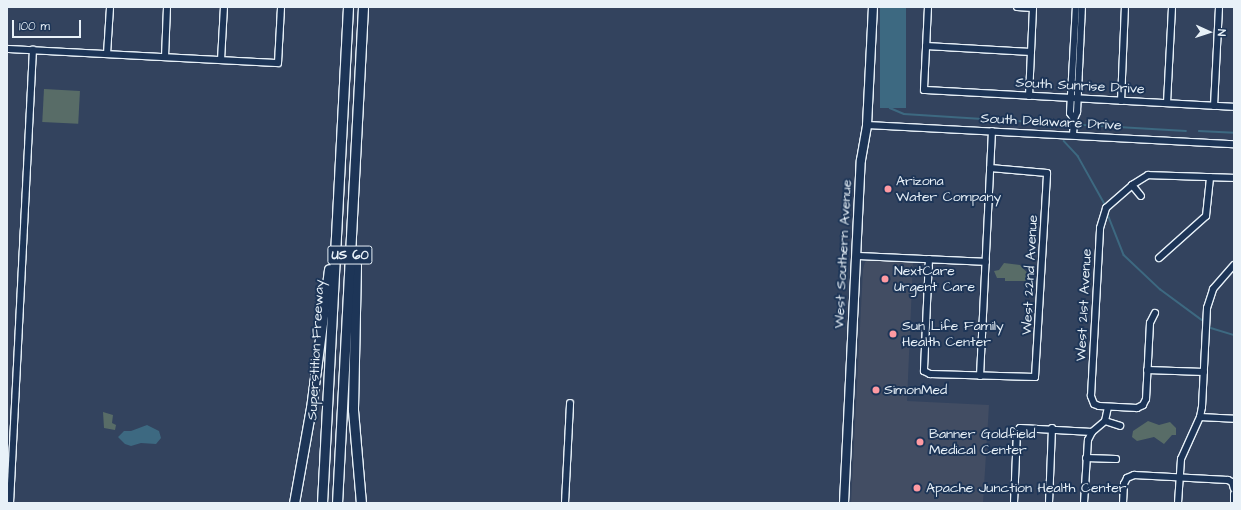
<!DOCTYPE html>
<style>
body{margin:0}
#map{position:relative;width:1241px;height:510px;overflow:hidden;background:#33435e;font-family:"Architects Daughter",sans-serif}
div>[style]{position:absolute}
.built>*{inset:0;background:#424d63}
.green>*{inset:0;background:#586c67;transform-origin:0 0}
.water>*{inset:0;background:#3d6981;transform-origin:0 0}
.stream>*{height:1.5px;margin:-0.75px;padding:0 0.75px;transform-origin:0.75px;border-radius:0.75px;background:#3d6981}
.roads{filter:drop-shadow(1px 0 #e8f1f8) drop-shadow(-1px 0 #e8f1f8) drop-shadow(0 1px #e8f1f8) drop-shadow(0 -1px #e8f1f8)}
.minor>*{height:6px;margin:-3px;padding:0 3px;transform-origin:3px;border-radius:3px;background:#1d3557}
.major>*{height:8px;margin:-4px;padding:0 4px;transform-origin:4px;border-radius:4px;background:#1d3557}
.highway>*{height:9px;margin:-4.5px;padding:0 4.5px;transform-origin:4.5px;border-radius:4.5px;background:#1d3557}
.dots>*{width:11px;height:11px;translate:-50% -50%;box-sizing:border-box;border:2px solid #1d3557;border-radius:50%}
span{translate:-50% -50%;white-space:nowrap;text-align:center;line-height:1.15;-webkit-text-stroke:4px #1d3557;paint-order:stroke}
.shield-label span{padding:1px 3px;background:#1d3557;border:1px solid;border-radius:3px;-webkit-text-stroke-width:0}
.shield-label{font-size:13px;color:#e8f1f8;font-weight:700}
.street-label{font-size:14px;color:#e8f1f8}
.poi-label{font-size:14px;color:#e8f1f8}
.left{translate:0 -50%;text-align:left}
.frame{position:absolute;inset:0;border:8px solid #e8f1f8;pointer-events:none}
.north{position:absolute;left:1189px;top:12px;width:40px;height:40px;-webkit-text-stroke:3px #1d3557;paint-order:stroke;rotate:93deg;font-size:11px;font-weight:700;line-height:16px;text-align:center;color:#e8f1f8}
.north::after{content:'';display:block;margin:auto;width:14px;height:18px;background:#e8f1f8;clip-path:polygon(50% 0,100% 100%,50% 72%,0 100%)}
.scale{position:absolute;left:12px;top:20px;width:69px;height:18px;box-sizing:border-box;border:2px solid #e8f1f8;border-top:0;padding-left:5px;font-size:12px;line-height:14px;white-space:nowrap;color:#e8f1f8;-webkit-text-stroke:3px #1d3557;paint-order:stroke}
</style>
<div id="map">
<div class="built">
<i style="clip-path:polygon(870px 259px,913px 262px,907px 401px,989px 405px,983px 503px,851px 503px,863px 269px,865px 262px)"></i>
</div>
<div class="green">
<i style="left:44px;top:89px;width:36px;height:33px;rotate:3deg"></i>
<i style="clip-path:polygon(1004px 263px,1020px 265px,1032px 278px,1033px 281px,1005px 281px,1005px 278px,997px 278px,994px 271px,999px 270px)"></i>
<i style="clip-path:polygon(103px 412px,113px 415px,112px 423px,116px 425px,115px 430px,104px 428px)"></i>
<i style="clip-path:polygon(1148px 421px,1159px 425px,1170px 422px,1176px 428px,1176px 435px,1172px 435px,1164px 444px,1154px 437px,1137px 441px,1132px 437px,1133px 431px)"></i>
</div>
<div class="water">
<i style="left:880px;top:7px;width:26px;height:101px"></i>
<i style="clip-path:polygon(147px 425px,159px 431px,161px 438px,156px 444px,141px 443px,131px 446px,125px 444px,118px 437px,124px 431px,131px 431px)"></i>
</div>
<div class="stream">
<i style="left:890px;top:108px;width:15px;rotate:23deg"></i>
<i style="left:904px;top:114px;width:159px;rotate:3.6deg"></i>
<i style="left:1047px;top:123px;width:6px;rotate:45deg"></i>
<i style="left:1084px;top:125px;width:102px;rotate:3.4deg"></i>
<i style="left:1199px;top:131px;width:35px;rotate:3deg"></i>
<i style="left:1064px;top:141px;width:21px;rotate:47deg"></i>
<i style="left:1078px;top:156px;width:57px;rotate:60.8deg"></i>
<i style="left:1107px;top:212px;width:46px;rotate:68.4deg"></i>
<i style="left:1124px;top:255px;width:50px;rotate:43.4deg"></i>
<i style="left:1160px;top:289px;width:52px;rotate:36.4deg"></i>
<i style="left:1211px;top:328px;width:24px;rotate:17deg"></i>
</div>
<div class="roads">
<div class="minor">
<i style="left:928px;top:7px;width:83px;rotate:92.8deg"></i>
<i style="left:924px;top:90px;width:310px;rotate:3.1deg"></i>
<i style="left:1017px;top:7px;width:16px;rotate:4deg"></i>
<i style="left:926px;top:46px;width:105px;rotate:3.3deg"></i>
<i style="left:7px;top:49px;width:271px;rotate:3deg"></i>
<i style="left:278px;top:63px;width:56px;rotate:-86.9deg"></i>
<i style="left:107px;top:54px;width:47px;rotate:-86.3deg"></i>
<i style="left:165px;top:57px;width:50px;rotate:-87.7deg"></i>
<i style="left:221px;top:60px;width:53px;rotate:-86.8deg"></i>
<i style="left:1029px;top:96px;width:89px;rotate:-87.4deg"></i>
<i style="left:1121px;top:101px;width:94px;rotate:-87.6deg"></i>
<i style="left:1167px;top:103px;width:96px;rotate:-87deg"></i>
<i style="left:1214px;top:106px;width:99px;rotate:-87.1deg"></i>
<i style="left:1074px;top:119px;width:7px;rotate:-124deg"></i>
<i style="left:1070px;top:113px;width:106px;rotate:-86.8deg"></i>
<i style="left:867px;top:125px;width:367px;rotate:3deg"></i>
<i style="left:1073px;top:135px;width:16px;rotate:-86deg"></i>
<i style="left:1074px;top:119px;width:8px;rotate:-67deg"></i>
<i style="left:1077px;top:112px;width:105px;rotate:-87.3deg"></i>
<i style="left:1132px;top:185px;width:14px;rotate:51deg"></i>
<i style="left:856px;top:256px;width:130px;rotate:2.6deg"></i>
<i style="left:1159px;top:258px;width:63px;rotate:-41.8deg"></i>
<i style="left:1206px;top:216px;width:39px;rotate:-84deg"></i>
<i style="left:929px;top:259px;width:112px;rotate:92.6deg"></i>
<i style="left:924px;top:371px;width:7px;rotate:27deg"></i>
<i style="left:930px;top:374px;width:105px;rotate:1.6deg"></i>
<i style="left:1035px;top:377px;width:204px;rotate:-86.6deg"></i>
<i style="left:1047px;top:173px;width:57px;rotate:-175deg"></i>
<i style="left:1155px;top:313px;width:11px;rotate:117deg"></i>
<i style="left:1150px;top:323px;width:76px;rotate:93deg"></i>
<i style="left:1146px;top:399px;width:7px;rotate:117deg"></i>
<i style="left:1143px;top:405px;width:7px;rotate:153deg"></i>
<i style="left:1137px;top:408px;width:38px;rotate:-177deg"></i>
<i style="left:1099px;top:406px;width:5px;rotate:-158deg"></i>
<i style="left:1094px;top:404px;width:9px;rotate:-111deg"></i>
<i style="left:1091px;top:396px;width:168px;rotate:-86.9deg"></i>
<i style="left:1100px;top:228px;width:21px;rotate:-73deg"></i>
<i style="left:1106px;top:208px;width:35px;rotate:-41deg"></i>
<i style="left:1132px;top:185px;width:19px;rotate:-32deg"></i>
<i style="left:1148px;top:175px;width:86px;rotate:2deg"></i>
<i style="left:1147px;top:370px;width:57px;rotate:2deg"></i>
<i style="left:980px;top:376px;width:245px;rotate:-87.2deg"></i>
<i style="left:1200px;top:417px;width:34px;rotate:3deg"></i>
<i style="left:1105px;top:421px;width:16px;rotate:18deg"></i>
<i style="left:1086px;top:458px;width:30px;rotate:2deg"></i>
<i style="left:10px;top:503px;width:454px;rotate:-87.1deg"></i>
<i style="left:565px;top:503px;width:100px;rotate:-87.1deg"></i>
<i style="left:1014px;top:503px;width:72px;rotate:-87.6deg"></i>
<i style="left:1017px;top:431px;width:4px;rotate:-45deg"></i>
<i style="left:1020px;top:428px;width:72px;rotate:3.2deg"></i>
<i style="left:1049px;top:503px;width:75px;rotate:-87.7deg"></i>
<i style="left:1084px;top:503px;width:63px;rotate:-86.4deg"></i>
<i style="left:1088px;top:440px;width:9px;rotate:-63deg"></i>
<i style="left:1092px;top:432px;width:17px;rotate:-40deg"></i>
<i style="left:1105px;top:421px;width:14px;rotate:-78deg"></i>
<i style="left:1123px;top:503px;width:19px;rotate:-87deg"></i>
<i style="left:1124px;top:484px;width:7px;rotate:-63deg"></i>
<i style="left:1127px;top:478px;width:8px;rotate:-23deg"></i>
<i style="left:1134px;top:475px;width:94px;rotate:3deg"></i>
<i style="left:1228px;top:480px;width:4px;rotate:27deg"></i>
<i style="left:1232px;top:482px;width:7px;rotate:74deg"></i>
<i style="left:1178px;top:503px;width:44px;rotate:-86.1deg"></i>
<i style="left:1181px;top:459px;width:46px;rotate:-65.7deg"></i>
<i style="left:1200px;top:417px;width:10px;rotate:-79deg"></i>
<i style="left:1202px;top:407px;width:99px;rotate:-87.1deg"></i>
<i style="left:1207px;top:308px;width:20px;rotate:-72deg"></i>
<i style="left:1213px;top:289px;width:32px;rotate:-49deg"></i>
<i style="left:1234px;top:503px;width:9px;rotate:-90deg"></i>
</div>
<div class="major">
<i style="left:844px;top:503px;width:343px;rotate:-87.2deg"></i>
<i style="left:861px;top:160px;width:36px;rotate:-80deg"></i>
<i style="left:867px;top:125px;width:118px;rotate:-87.1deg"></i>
</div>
<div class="highway">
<i style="left:356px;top:265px;width:145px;rotate:91.2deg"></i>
<i style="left:353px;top:410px;width:93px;rotate:85.1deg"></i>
<i style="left:294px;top:503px;width:97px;rotate:-79.9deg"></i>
<i style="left:311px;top:408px;width:140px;rotate:-82.6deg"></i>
<i style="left:322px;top:503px;width:497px;rotate:-87deg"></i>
<i style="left:337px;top:503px;width:497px;rotate:-87deg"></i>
</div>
</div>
<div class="dots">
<i style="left:888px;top:189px;background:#ff9aa2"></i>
<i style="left:885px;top:279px;background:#ff9aa2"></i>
<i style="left:893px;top:334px;background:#ff9aa2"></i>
<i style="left:876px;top:390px;background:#ff9aa2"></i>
<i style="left:920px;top:442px;background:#ff9aa2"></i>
<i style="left:917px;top:488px;background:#ff9aa2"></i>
</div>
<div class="shield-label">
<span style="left:350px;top:255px">US 60</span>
</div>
<div class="street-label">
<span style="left:1080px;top:86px;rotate:3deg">South Sunrise Drive</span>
<span style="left:1051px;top:122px;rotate:3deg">South Delaware Drive</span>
<span style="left:843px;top:254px;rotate:-87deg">West Southern Avenue</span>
<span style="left:1030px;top:275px;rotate:-87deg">West 22nd Avenue</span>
<span style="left:1084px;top:305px;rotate:-87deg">West 21st Avenue</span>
<span style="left:316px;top:350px;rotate:-87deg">Superstition Freeway</span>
</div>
<div class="poi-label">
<span class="left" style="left:896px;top:189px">Arizona<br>Water Company</span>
<span class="left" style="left:894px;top:279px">NextCare<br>Urgent Care</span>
<span class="left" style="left:902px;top:334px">Sun Life Family<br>Health Center</span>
<span class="left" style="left:884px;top:390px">SimonMed</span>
<span class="left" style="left:929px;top:442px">Banner Goldfield<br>Medical Center</span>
<span class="left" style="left:926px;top:488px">Apache Junction Health Center</span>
</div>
<div class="frame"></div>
<div class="north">N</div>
<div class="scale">100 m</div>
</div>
